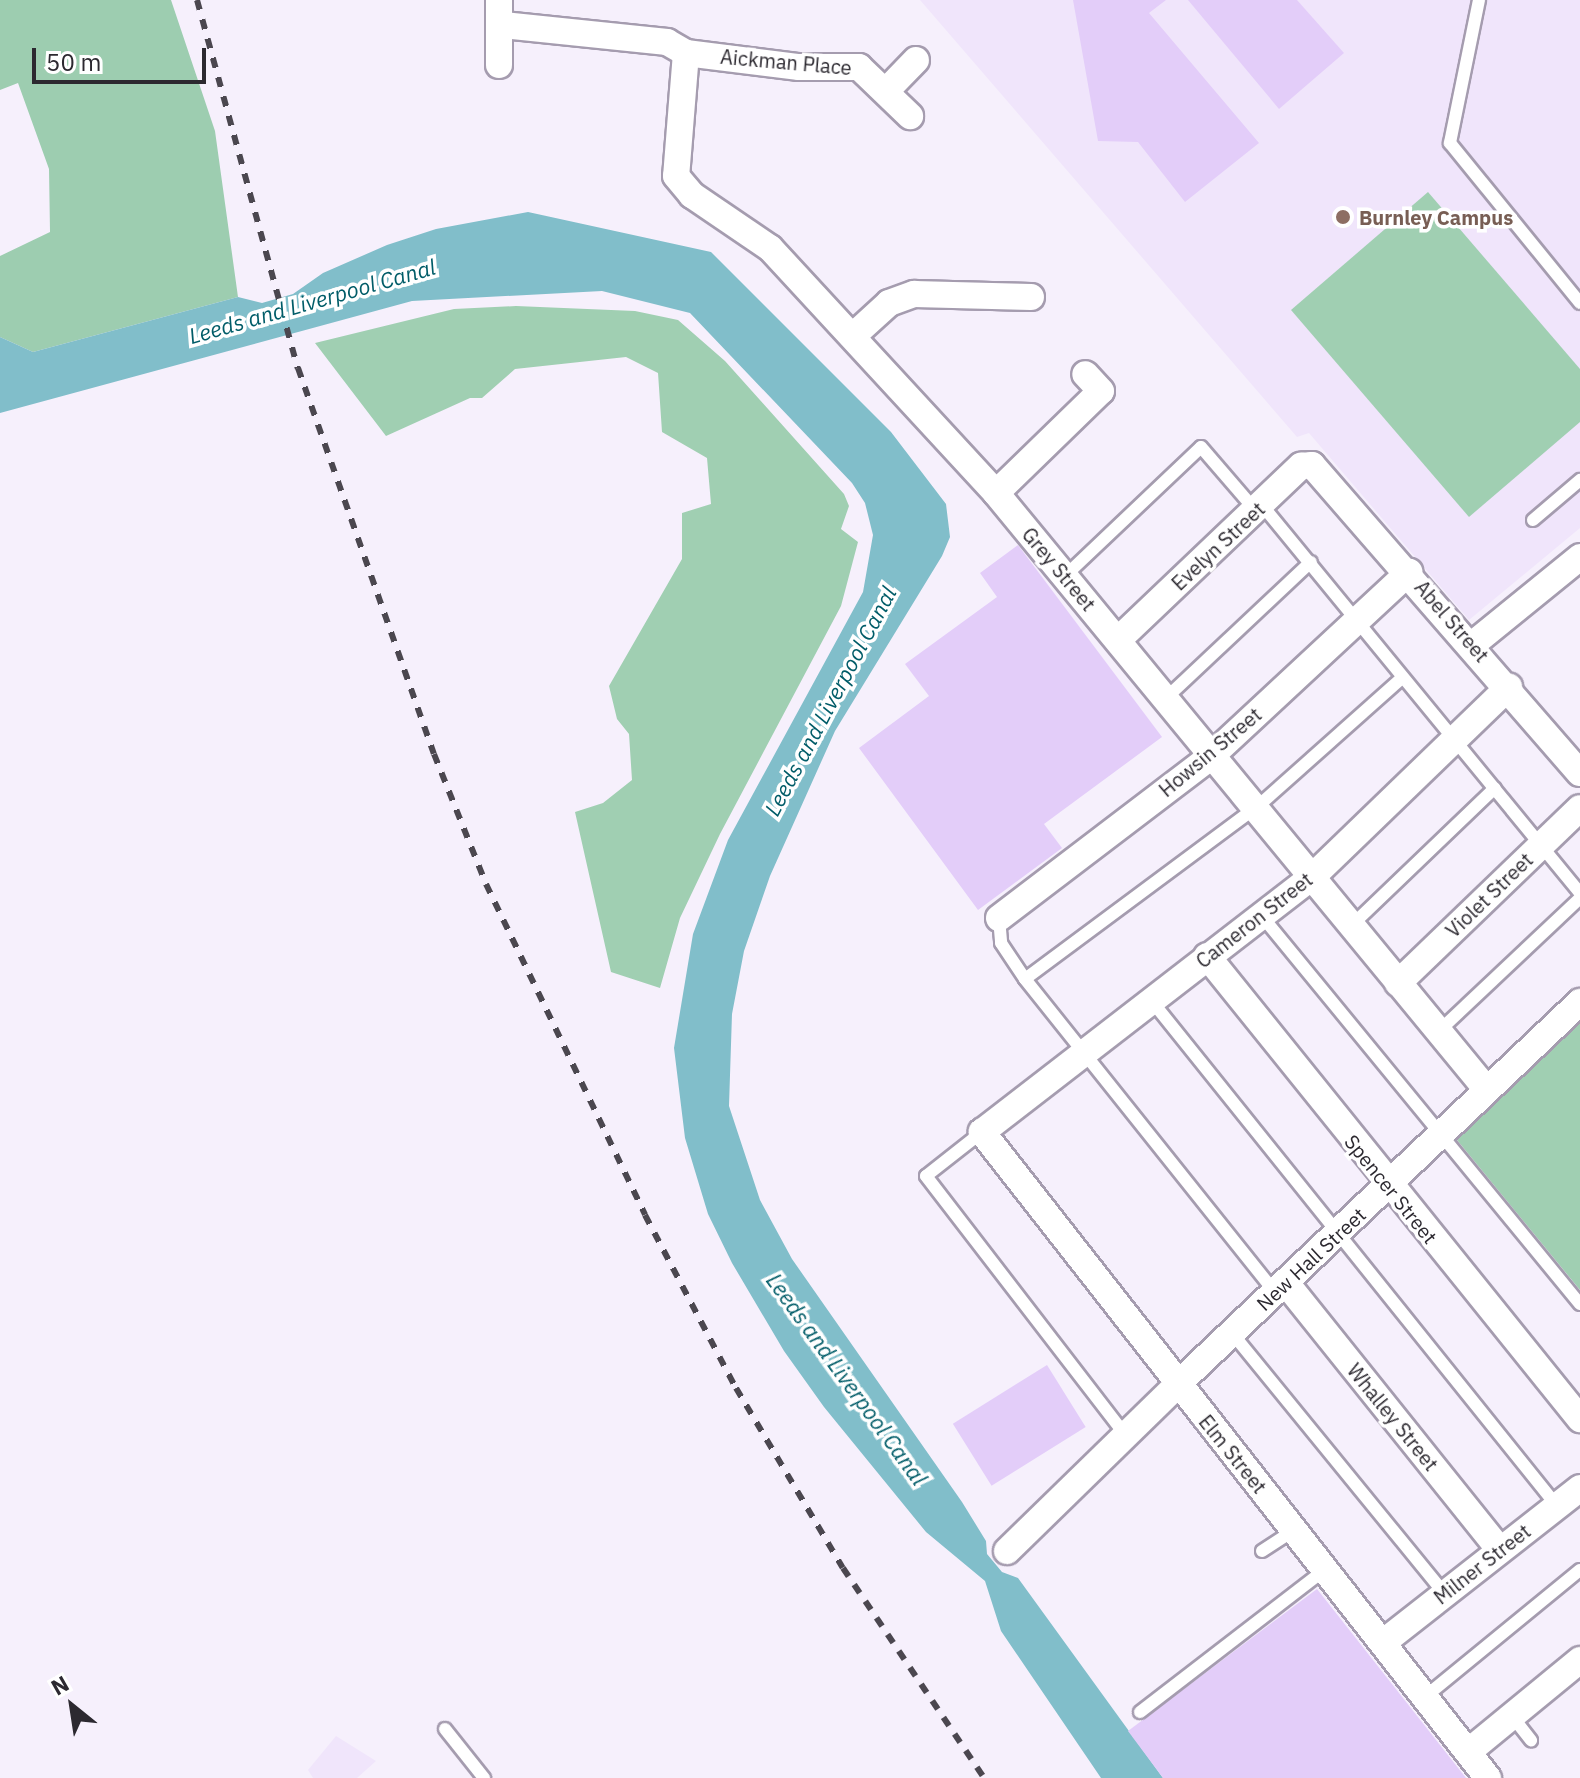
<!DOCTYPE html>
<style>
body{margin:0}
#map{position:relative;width:1580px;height:1778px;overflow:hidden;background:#f6f0fc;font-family:"IBM Plex Sans",sans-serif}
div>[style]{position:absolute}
.built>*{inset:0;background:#f0e5fb}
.green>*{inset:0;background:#a0cfb2}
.forest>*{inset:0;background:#9dcdb0}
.water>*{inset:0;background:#81beca}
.building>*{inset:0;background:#e3cdf9;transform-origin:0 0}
.roads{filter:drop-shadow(2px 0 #a59caf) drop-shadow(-2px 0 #a59caf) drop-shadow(0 2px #a59caf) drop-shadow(0 -2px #a59caf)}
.lane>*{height:12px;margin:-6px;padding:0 6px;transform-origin:6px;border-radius:6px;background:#fff}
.street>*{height:26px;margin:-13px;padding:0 13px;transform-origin:13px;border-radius:13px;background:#fff}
.rail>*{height:6px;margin-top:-3px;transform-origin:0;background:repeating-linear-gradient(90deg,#4b474f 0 10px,transparent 0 20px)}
.dots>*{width:22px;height:22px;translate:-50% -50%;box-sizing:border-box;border:4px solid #fff;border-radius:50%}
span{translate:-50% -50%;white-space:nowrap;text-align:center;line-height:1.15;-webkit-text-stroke:7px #fff;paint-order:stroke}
.street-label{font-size:20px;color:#2c2930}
.education-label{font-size:20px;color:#785e54;font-weight:700}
.left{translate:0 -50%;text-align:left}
.water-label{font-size:22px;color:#005c68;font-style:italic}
.north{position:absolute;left:32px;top:1666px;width:80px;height:80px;-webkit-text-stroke:6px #fff;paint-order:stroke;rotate:330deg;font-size:22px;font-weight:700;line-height:32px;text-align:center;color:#2c2930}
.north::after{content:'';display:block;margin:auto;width:28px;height:36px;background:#2c2930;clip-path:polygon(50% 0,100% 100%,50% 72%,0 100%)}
.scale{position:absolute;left:32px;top:48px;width:174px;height:36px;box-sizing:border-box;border:4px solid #2c2930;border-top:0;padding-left:10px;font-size:24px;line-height:28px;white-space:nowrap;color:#2c2930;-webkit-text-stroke:6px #fff;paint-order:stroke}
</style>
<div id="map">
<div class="built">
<i style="clip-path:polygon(920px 0,1580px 0,1580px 528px,1469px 620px,1309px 433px,1297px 437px)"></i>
<i style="clip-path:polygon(336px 1736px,376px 1761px,357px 1778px,313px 1778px,308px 1770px)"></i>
</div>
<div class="green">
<i style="clip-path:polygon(1428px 192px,1580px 369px,1580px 422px,1469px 517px,1291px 310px)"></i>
<i style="clip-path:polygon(516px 306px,635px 311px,678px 320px,725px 361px,844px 494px,849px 506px,841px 529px,858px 542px,841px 606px,720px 834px,680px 918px,660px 988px,611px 972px,575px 812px,603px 803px,632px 780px,629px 734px,617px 719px,609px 686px,682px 559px,682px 513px,711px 504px,707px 458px,662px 432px,658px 373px,626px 357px,515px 369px,482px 398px,470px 398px,386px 436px,315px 343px,454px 309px)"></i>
<i style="clip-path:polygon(1580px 1020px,1580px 1290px,1457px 1140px)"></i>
</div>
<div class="forest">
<i style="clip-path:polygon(0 0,171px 0,215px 131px,238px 297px,33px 352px,0 337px,0 256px,50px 232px,49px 169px,18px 83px,0 90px)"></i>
</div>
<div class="water">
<i style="clip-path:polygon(528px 212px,711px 252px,891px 432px,946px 504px,950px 537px,942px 556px,835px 731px,770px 876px,744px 951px,732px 1014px,729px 1106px,760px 1200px,792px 1259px,962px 1502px,986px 1541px,987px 1554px,1002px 1572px,1018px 1578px,1163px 1778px,1101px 1778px,1001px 1631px,985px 1581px,926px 1532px,824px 1407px,784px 1351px,732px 1263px,708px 1214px,685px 1138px,674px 1048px,693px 934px,728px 840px,863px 592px,873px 535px,865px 503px,852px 483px,690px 313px,602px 291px,412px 301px,0 413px,0 337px,33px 352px,238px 297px,262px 303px,293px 294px,323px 273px,387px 245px,436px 229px)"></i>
</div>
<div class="building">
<i style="clip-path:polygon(1073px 0,1166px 0,1149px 13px,1259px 143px,1185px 202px,1138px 142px,1098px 141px)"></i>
<i style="clip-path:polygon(1188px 0,1297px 0,1344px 53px,1279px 109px)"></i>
<i style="clip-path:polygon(1018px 545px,1162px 737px,1044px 824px,1062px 848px,978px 910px,859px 748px,929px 696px,905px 664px,997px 597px,980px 573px)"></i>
<i style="left:1047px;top:1365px;width:73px;height:111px;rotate:58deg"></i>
<i style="clip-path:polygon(1317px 1589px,1466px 1778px,1163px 1778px,1128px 1731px)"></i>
</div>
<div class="roads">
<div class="lane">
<i style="left:1479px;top:0;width:146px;rotate:101.5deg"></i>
<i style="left:1450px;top:143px;width:206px;rotate:50.9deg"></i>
<i style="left:1262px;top:505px;width:502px;rotate:50.66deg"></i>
<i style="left:1533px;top:520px;width:62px;rotate:-40.4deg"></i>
<i style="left:1065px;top:576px;width:187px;rotate:-43.5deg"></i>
<i style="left:1201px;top:447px;width:84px;rotate:49.3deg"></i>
<i style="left:1165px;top:699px;width:200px;rotate:-43.2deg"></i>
<i style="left:1261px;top:915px;width:503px;rotate:50.65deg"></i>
<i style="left:999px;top:918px;width:25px;rotate:85deg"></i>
<i style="left:1001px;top:943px;width:43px;rotate:56.3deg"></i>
<i style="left:1025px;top:979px;width:402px;rotate:51.4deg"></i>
<i style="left:1351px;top:926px;width:199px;rotate:-43.8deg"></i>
<i style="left:1025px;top:979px;width:289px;rotate:-36.6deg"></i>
<i style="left:1257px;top:807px;width:194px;rotate:-41.7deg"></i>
<i style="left:1151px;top:1000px;width:649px;rotate:51.26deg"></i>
<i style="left:1439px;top:1031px;width:194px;rotate:-43.3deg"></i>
<i style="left:982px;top:1132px;width:71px;rotate:141.8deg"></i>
<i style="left:926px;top:1176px;width:326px;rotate:52.4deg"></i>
<i style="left:1232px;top:1333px;width:337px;rotate:50.8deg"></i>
<i style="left:1262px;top:1551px;width:38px;rotate:-33deg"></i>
<i style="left:1426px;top:1696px;width:199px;rotate:-39.3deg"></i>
<i style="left:1140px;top:1712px;width:235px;rotate:-37.6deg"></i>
<i style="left:1512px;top:1716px;width:31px;rotate:52deg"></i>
<i style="left:445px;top:1729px;width:63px;rotate:51.5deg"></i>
</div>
<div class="street">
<i style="left:499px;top:0;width:65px;rotate:90deg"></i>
<i style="left:503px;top:25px;width:165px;rotate:5.9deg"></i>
<i style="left:667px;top:42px;width:22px;rotate:30deg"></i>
<i style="left:686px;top:53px;width:114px;rotate:7.1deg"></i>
<i style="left:799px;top:67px;width:60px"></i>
<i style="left:859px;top:67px;width:71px;rotate:43.9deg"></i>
<i style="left:686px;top:53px;width:123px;rotate:94.6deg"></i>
<i style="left:676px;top:176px;width:25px;rotate:50deg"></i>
<i style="left:692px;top:195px;width:94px;rotate:34.2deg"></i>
<i style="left:770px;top:248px;width:333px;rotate:47.3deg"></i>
<i style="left:996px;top:493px;width:773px;rotate:50.56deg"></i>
<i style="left:886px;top:91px;width:43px;rotate:-45.9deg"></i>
<i style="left:854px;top:335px;width:47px;rotate:-42.4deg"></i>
<i style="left:889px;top:303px;width:27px;rotate:-20deg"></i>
<i style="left:914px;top:294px;width:117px;rotate:1.5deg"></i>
<i style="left:996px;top:493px;width:146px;rotate:-44.2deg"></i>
<i style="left:1101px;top:391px;width:23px;rotate:-133deg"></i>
<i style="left:1118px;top:640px;width:253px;rotate:-43.6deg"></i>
<i style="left:1301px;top:466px;width:11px;rotate:-5deg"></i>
<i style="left:1312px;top:465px;width:408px;rotate:49deg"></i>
<i style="left:1473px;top:644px;width:138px;rotate:-39.1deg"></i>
<i style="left:999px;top:918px;width:263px;rotate:-37.3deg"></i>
<i style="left:1208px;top:759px;width:275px;rotate:-42.9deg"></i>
<i style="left:1207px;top:956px;width:595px;rotate:51.14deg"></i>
<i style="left:1398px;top:983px;width:252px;rotate:-43.9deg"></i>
<i style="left:1286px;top:1283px;width:342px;rotate:51.3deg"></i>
<i style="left:1180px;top:1382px;width:552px;rotate:-43.53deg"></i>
<i style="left:1007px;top:1551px;width:238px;rotate:-44.3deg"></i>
<i style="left:1385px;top:1641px;width:248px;rotate:-38.1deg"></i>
<i style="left:1468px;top:1752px;width:145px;rotate:-39.4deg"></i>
<i style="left:1488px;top:1778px;width:821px;rotate:-128.07deg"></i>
<i style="left:982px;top:1132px;width:417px;rotate:-37.7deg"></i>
<i style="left:1312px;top:877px;width:274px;rotate:-44deg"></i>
</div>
</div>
<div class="rail">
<i style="left:197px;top:0;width:382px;rotate:74.7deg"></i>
<i style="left:298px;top:368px;width:409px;rotate:70.6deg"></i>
<i style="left:434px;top:754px;width:140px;rotate:68.2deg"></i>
<i style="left:486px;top:884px;width:367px;rotate:64.3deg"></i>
<i style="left:645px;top:1215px;width:195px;rotate:62.3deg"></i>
<i style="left:736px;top:1388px;width:209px;rotate:59.3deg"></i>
<i style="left:843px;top:1568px;width:253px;rotate:56.1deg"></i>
</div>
<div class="dots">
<i style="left:1343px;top:217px;background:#8d6e63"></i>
</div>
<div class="street-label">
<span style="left:786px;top:62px;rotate:5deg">Aickman Place</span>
<span style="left:1218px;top:546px;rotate:-43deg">Evelyn Street</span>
<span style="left:1059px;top:569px;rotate:50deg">Grey Street</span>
<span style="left:1452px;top:621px;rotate:49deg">Abel Street</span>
<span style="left:1210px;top:752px;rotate:-40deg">Howsin Street</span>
<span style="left:1489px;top:895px;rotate:-44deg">Violet Street</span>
<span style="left:1254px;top:920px;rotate:-38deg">Cameron Street</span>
<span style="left:1391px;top:1189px;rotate:51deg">Spencer Street</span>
<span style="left:1311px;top:1259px;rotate:-43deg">New Hall Street</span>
<span style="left:1393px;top:1417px;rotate:51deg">Whalley Street</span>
<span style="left:1233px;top:1454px;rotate:51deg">Elm Street</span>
<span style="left:1482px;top:1564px;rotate:-38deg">Milner Street</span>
</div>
<div class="education-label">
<span class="left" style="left:1359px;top:217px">Burnley Campus</span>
</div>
<div class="water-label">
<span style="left:312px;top:301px;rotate:-16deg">Leeds and Liverpool Canal</span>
<span style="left:830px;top:701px;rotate:-62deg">Leeds and Liverpool Canal</span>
<span style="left:847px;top:1379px;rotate:54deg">Leeds and Liverpool Canal</span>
</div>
<div class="north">N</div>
<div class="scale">50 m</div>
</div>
